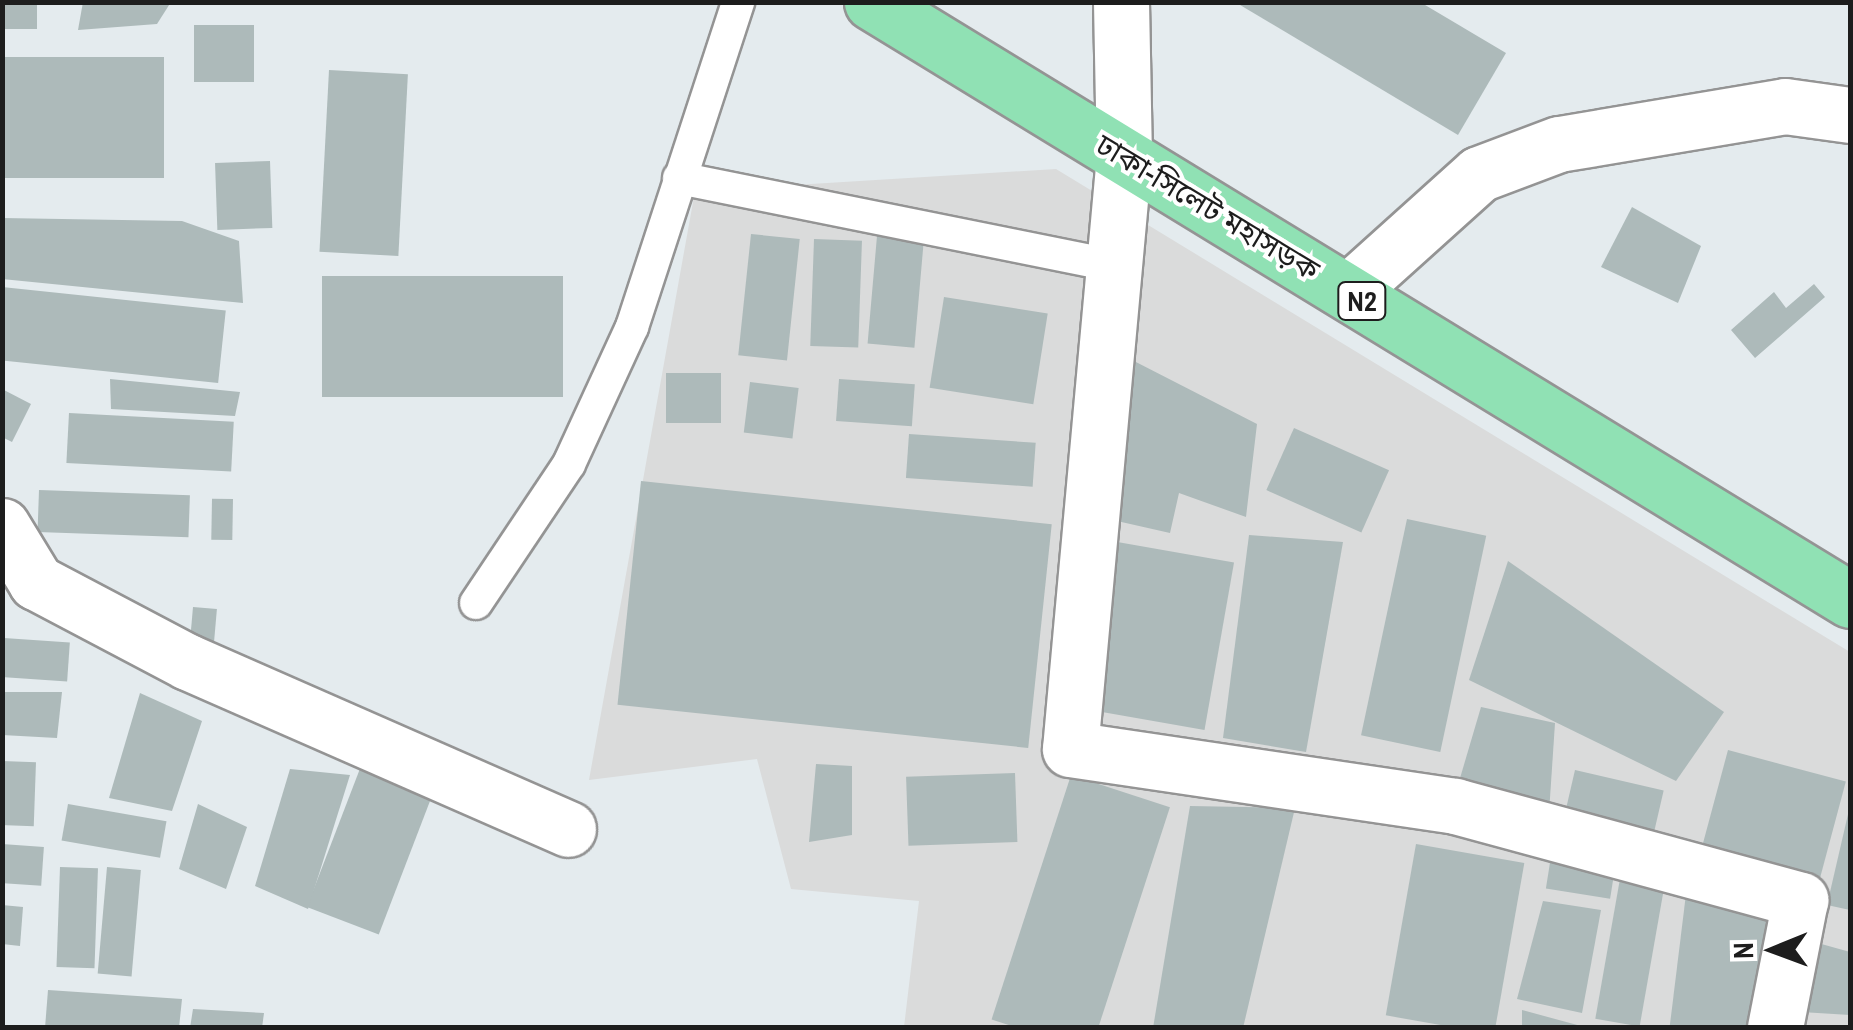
<!DOCTYPE html>
<meta charset="utf-8">
<style>
body{margin:0}
#map{position:relative;width:1853px;height:1030px;overflow:hidden;background:#e4ebee;font-family:"Archivo Narrow","Noto Sans Bengali",sans-serif}
div>[style]{position:absolute}
.residential>*{inset:0;background:#dadbdb}
.building>*{inset:0;background:#adbaba;transform-origin:0 0}
.roads{filter:drop-shadow(2px 0 #949494) drop-shadow(-2px 0 #949494) drop-shadow(0 2px #949494) drop-shadow(0 -2px #949494)}
.lane>*{height:32px;margin:-16px;padding:0 16px;transform-origin:16px;border-radius:16px;background:#fff}
.street>*{height:55px;margin:-27.5px;padding:0 27.5px;transform-origin:27.5px;border-radius:27.5px;background:#fff}
.highway>*{height:55px;margin:-27.5px;padding:0 27.5px;transform-origin:27.5px;border-radius:27.5px;background:#90e1b4}
span{translate:-50% -50%;white-space:nowrap;text-align:center;line-height:1.15;-webkit-text-stroke:8px #fff;paint-order:stroke}
.shield-label span{padding:2px 8px;background:#fff;border:2px solid;border-radius:8px;-webkit-text-stroke-width:0}
.shield-label{font-size:28px;color:#1d1d1d;font-weight:700}
.street-label{font-size:30px;color:#1d1d1d}
.frame{position:absolute;inset:0;border:5px solid #1d1d1d;pointer-events:none}
.north{position:absolute;left:1723px;top:900px;width:100px;height:100px;-webkit-text-stroke:8px #fff;paint-order:stroke;rotate:269deg;font-size:28px;font-weight:700;line-height:40px;text-align:center;color:#1d1d1d}
.north::after{content:'';display:block;margin:auto;width:35px;height:45px;background:#1d1d1d;clip-path:polygon(50% 0,100% 100%,50% 72%,0 100%)}
</style>
<div id="map">
<div class="residential">
<i style="clip-path:polygon(1056px 169px,1850px 652px,1850px 1027px,904px 1027px,919px 901px,791px 889px,757px 759px,589px 780px,695px 191px)"></i>
</div>
<div class="building">
<i style="left:2px;top:2px;width:35px;height:27px"></i>
<i style="clip-path:polygon(83px 2px,171px 2px,157px 24px,78px 30px)"></i>
<i style="clip-path:polygon(1235px 2px,1420px 2px,1506px 53px,1458px 135px)"></i>
<i style="left:194px;top:25px;width:60px;height:57px"></i>
<i style="left:2px;top:57px;width:162px;height:121px"></i>
<i style="left:329px;top:70px;width:79px;height:182px;rotate:3deg"></i>
<i style="left:270px;top:161px;width:67px;height:55px;rotate:88deg"></i>
<i style="clip-path:polygon(1632px 207px,1701px 246px,1678px 303px,1601px 267px)"></i>
<i style="clip-path:polygon(2px 218px,182px 221px,239px 241px,243px 303px,2px 279px)"></i>
<i style="left:751px;top:234px;width:49px;height:122px;rotate:6deg"></i>
<i style="left:877px;top:236px;width:47px;height:108px;rotate:5deg"></i>
<i style="left:814px;top:239px;width:48px;height:107px;rotate:2deg"></i>
<i style="left:563px;top:276px;width:121px;height:241px;rotate:90deg"></i>
<i style="clip-path:polygon(1814px 284px,1825px 297px,1755px 358px,1731px 330px,1774px 292px,1786px 308px)"></i>
<i style="left:2px;top:287px;width:225px;height:73px;rotate:6deg"></i>
<i style="left:944px;top:297px;width:105px;height:92px;rotate:9deg"></i>
<i style="clip-path:polygon(1132px 360px,1257px 424px,1246px 517px,1179px 493px,1170px 533px,1117px 521px)"></i>
<i style="left:721px;top:373px;width:50px;height:55px;rotate:90deg"></i>
<i style="clip-path:polygon(110px 379px,240px 392px,235px 416px,111px 409px)"></i>
<i style="left:839px;top:379px;width:76px;height:42px;rotate:4deg"></i>
<i style="left:750px;top:382px;width:49px;height:51px;rotate:7deg"></i>
<i style="clip-path:polygon(2px 389px,31px 404px,12px 442px,2px 437px)"></i>
<i style="left:69px;top:413px;width:165px;height:50px;rotate:3deg"></i>
<i style="left:1294px;top:428px;width:104px;height:68px;rotate:24deg"></i>
<i style="left:909px;top:434px;width:127px;height:44px;rotate:4deg"></i>
<i style="left:641px;top:481px;width:413px;height:225px;rotate:6deg"></i>
<i style="left:39px;top:490px;width:151px;height:42px;rotate:2deg"></i>
<i style="left:233px;top:499px;width:41px;height:21px;rotate:91deg"></i>
<i style="left:1407px;top:519px;width:81px;height:221px;rotate:12deg"></i>
<i style="clip-path:polygon(1249px 535px,1343px 542px,1306px 752px,1223px 738px)"></i>
<i style="left:1106px;top:540px;width:130px;height:170px;rotate:10deg"></i>
<i style="clip-path:polygon(1508px 561px,1724px 712px,1676px 781px,1469px 680px)"></i>
<i style="left:193px;top:607px;width:24px;height:39px;rotate:5deg"></i>
<i style="left:4px;top:638px;width:66px;height:39px;rotate:4deg"></i>
<i style="clip-path:polygon(2px 692px,62px 692px,57px 738px,2px 735px)"></i>
<i style="clip-path:polygon(140px 693px,202px 721px,172px 811px,109px 798px)"></i>
<i style="clip-path:polygon(1481px 707px,1555px 723px,1549px 813px,1458px 785px)"></i>
<i style="left:1728px;top:750px;width:122px;height:115px;rotate:15deg"></i>
<i style="left:2px;top:761px;width:34px;height:64px;rotate:2deg"></i>
<i style="clip-path:polygon(816px 764px,852px 766px,852px 835px,809px 842px)"></i>
<i style="left:361px;top:766px;width:77px;height:151px;rotate:21deg"></i>
<i style="clip-path:polygon(290px 769px,350px 775px,308px 909px,255px 886px)"></i>
<i style="left:1575px;top:770px;width:91px;height:55px;rotate:13deg"></i>
<i style="left:1015px;top:773px;width:69px;height:109px;rotate:88deg"></i>
<i style="left:1071px;top:775px;width:104px;height:257px;rotate:18deg"></i>
<i style="left:68px;top:804px;width:100px;height:37px;rotate:10deg"></i>
<i style="clip-path:polygon(198px 804px,247px 827px,226px 889px,179px 869px)"></i>
<i style="clip-path:polygon(1190px 806px,1295px 808px,1243px 1028px,1153px 1028px)"></i>
<i style="clip-path:polygon(1849px 810px,1850px 810px,1850px 910px,1827px 905px)"></i>
<i style="left:2px;top:844px;width:42px;height:39px;rotate:4deg"></i>
<i style="left:1416px;top:844px;width:110px;height:174px;rotate:10deg"></i>
<i style="left:1552px;top:850px;width:65px;height:39px;rotate:9deg"></i>
<i style="left:60px;top:867px;width:38px;height:100px;rotate:2deg"></i>
<i style="left:107px;top:867px;width:34px;height:107px;rotate:5deg"></i>
<i style="left:1621px;top:873px;width:45px;height:148px;rotate:10deg"></i>
<i style="left:1686px;top:894px;width:85px;height:135px;rotate:7deg"></i>
<i style="clip-path:polygon(1543px 901px,1601px 910px,1582px 1013px,1517px 999px)"></i>
<i style="clip-path:polygon(2px 905px,23px 907px,20px 946px,2px 944px)"></i>
<i style="clip-path:polygon(1800px 938px,1850px 952px,1850px 1015px,1785px 1011px)"></i>
<i style="clip-path:polygon(48px 990px,182px 999px,179px 1028px,45px 1028px)"></i>
<i style="clip-path:polygon(193px 1009px,264px 1013px,262px 1028px,190px 1028px)"></i>
<i style="clip-path:polygon(1522px 1010px,1581px 1026px,1581px 1028px,1522px 1028px)"></i>
</div>
<div class="roads">
<div class="lane">
<i style="left:679px;top:178px;width:444px;rotate:11.4deg"></i>
<i style="left:476px;top:603px;width:167px;rotate:-56.2deg"></i>
<i style="left:569px;top:464px;width:151px;rotate:-65.3deg"></i>
<i style="left:632px;top:327px;width:342px;rotate:-71.9deg"></i>
</div>
<div class="street">
<i style="left:1121px;top:2px;width:154px;rotate:88.9deg"></i>
<i style="left:1124px;top:156px;width:595px;rotate:95.2deg"></i>
<i style="left:1070px;top:749px;width:389px;rotate:8.4deg"></i>
<i style="left:1455px;top:806px;width:358px;rotate:15.2deg"></i>
<i style="left:1800px;top:900px;width:130px;rotate:101.1deg"></i>
<i style="left:1348px;top:292px;width:176px;rotate:-42deg"></i>
<i style="left:1479px;top:174px;width:85px;rotate:-20.6deg"></i>
<i style="left:1559px;top:144px;width:229px;rotate:-9.5deg"></i>
<i style="left:1785px;top:106px;width:66px;rotate:7.9deg"></i>
<i style="left:2px;top:526px;width:66px;rotate:58.7deg"></i>
<i style="left:36px;top:582px;width:172px;rotate:27.8deg"></i>
<i style="left:188px;top:662px;width:415px;rotate:23.7deg"></i>
</div>
<div class="highway">
<i style="left:872px;top:2px;width:1146px;rotate:31.44deg"></i>
</div>
</div>
<div class="shield-label">
<span style="left:1362px;top:301px">N2</span>
</div>
<div class="street-label">
<span style="left:1208px;top:207px;rotate:31deg">ঢাকা-সিলেট মহাসড়ক</span>
</div>
<div class="frame"></div>
<div class="north">N</div>
</div>
